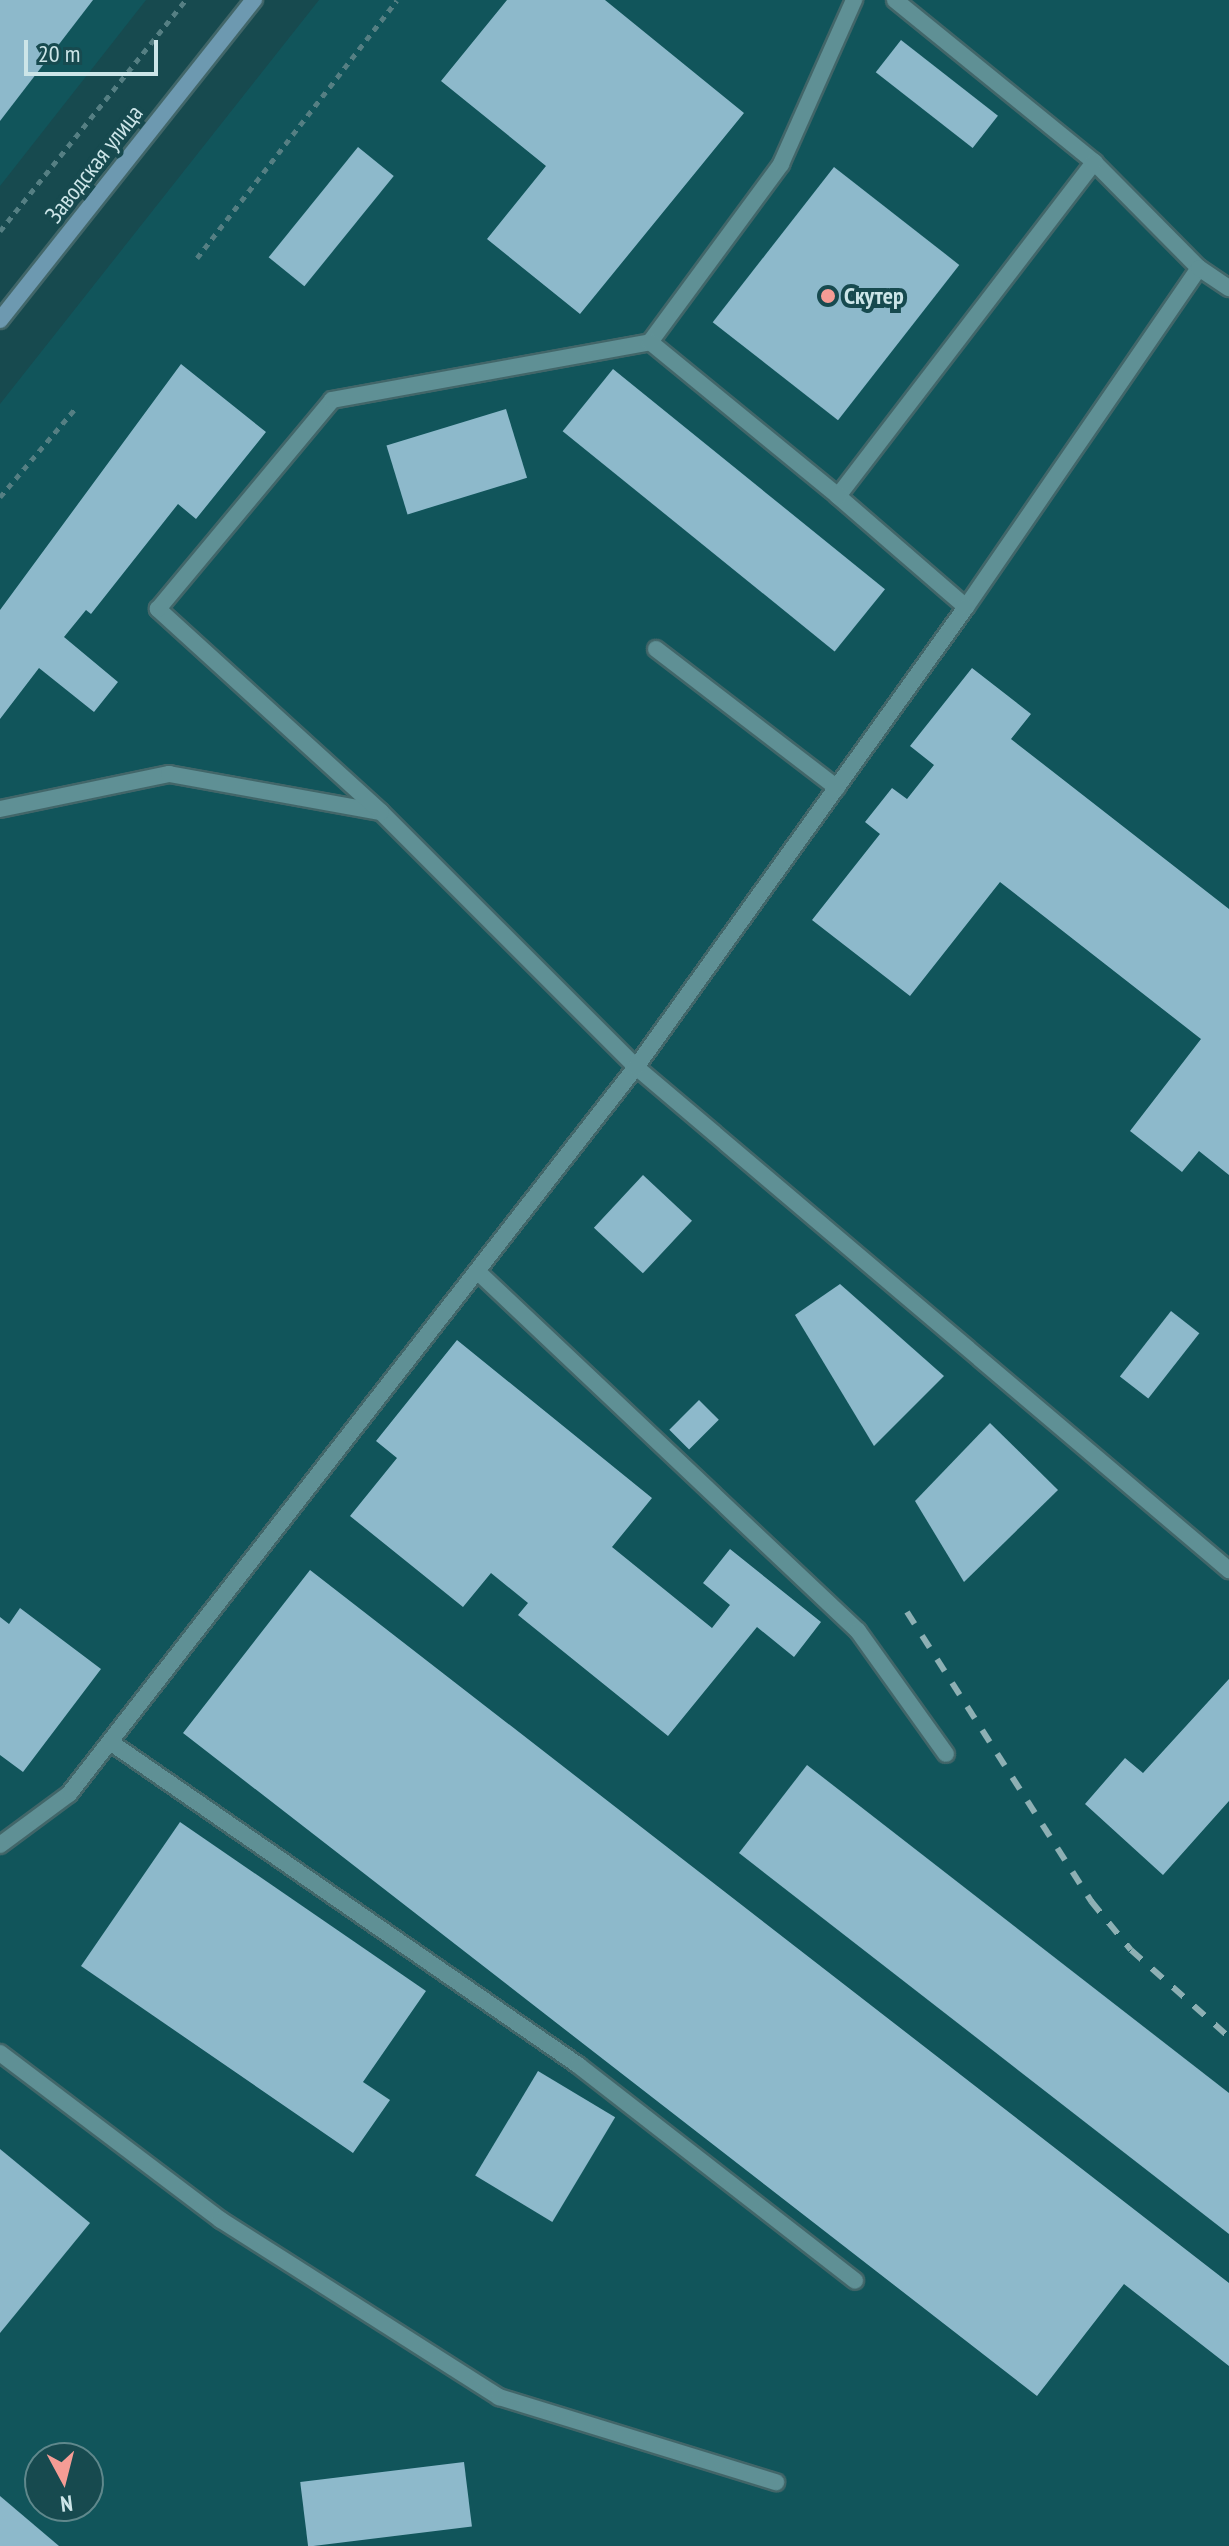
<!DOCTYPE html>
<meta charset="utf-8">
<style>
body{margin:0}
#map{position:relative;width:1229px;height:2546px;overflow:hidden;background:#174a4f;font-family:"PT Sans Narrow",sans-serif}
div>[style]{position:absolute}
.built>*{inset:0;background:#11555b}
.building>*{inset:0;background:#8db9cb;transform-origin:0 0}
.path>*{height:5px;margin-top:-2.5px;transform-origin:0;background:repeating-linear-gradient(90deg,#557f83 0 6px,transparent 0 12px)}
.roads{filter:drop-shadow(2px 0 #426669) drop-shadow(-2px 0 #426669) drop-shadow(0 2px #426669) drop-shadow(0 -2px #426669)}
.lane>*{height:16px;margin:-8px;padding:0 8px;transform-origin:8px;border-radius:8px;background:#5f9095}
.secondary>*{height:16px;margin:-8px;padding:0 8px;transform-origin:8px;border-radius:8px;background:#6d99b0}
.rail>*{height:6px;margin-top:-3px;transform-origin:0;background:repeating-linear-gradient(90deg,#8eb0b4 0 14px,transparent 0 28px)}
.dots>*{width:22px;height:22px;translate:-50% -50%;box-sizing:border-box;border:4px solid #174a4f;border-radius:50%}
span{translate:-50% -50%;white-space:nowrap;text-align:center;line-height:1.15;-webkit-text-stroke:8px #174a4f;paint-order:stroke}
.street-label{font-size:24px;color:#cce5e8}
.poi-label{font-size:24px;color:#cce5e8;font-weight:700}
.left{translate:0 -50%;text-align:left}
.north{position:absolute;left:24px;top:2442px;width:80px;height:80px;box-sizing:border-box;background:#174a4f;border:2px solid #5f888c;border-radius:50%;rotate:173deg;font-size:22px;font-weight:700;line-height:32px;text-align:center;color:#cce5e8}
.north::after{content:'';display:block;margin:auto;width:28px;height:36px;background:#f59c95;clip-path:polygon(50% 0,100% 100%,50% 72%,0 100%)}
.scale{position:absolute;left:24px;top:40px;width:134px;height:36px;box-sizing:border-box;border:4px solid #cce5e8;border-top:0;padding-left:10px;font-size:24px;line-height:28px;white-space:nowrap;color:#cce5e8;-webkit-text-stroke:6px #174a4f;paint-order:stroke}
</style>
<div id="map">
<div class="built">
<i style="clip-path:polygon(0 0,146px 0,0 186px)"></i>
<i style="clip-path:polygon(evenodd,319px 0,1229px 0,1229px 2546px,0 2546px,0 404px,319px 0,40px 2458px,88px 2458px,88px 2506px,40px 2506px,40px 2458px)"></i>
</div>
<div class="building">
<i style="clip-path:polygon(0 0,93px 0,0 121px)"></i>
<i style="clip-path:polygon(507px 0,605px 0,744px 113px,580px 314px,487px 239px,546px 166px,441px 81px)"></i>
<i style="left:901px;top:40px;width:123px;height:41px;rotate:38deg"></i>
<i style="left:358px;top:147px;width:46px;height:142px;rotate:39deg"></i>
<i style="left:834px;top:167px;width:159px;height:197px;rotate:38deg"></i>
<i style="clip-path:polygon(181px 364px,266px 432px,196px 519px,178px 504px,91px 614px,86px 610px,64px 637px,118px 682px,94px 712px,39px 668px,0 719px,0 610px)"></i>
<i style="left:613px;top:369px;width:350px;height:80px;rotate:39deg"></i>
<i style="left:506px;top:409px;width:72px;height:125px;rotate:73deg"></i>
<i style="clip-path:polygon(972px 668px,1031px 714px,1011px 739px,1229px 909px,1229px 1175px,1199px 1151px,1182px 1172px,1130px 1131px,1201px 1039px,1000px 882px,910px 996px,812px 920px,880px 834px,865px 822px,892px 788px,907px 799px,934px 765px,910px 746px)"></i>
<i style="left:643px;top:1175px;width:67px;height:72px;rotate:43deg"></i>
<i style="clip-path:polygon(840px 1284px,944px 1376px,874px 1446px,795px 1315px)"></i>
<i style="left:1171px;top:1311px;width:36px;height:83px;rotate:38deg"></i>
<i style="clip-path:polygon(457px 1340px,652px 1498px,612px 1547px,712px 1628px,730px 1605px,703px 1583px,730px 1549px,821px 1622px,794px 1657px,757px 1627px,668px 1736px,518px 1615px,528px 1603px,491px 1573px,463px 1607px,350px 1516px,397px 1458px,376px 1441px)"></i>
<i style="left:699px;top:1400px;width:28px;height:42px;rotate:45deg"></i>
<i style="clip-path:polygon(990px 1423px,1058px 1490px,964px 1582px,915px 1501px)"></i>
<i style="clip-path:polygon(310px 1570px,1229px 2283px,1229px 2366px,1124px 2284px,1037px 2396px,183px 1733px)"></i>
<i style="clip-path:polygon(20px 1608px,101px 1669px,23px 1772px,0 1755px,0 1617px,9px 1624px)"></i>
<i style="clip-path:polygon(1229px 1679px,1229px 1801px,1163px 1875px,1085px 1804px,1125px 1758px,1143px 1773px)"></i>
<i style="clip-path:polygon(807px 1765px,1229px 2093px,1229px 2234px,739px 1853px)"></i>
<i style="clip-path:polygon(180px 1822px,426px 1991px,363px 2082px,390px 2100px,353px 2153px,81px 1966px)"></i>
<i style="left:538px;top:2071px;width:90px;height:122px;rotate:31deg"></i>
<i style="clip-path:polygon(0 2149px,90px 2223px,0 2333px)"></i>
<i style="left:464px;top:2462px;width:65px;height:165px;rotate:83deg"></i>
<i style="clip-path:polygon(0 2496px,59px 2546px,0 2546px)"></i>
</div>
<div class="path">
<i style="left:0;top:231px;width:297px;rotate:-51.2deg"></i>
<i style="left:197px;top:258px;width:326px;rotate:-52.2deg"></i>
<i style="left:0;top:497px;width:116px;rotate:-49.6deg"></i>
</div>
<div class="roads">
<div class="lane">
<i style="left:895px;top:0;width:257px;rotate:39.1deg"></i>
<i style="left:1094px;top:162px;width:149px;rotate:45.3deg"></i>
<i style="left:1199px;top:268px;width:411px;rotate:124.5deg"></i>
<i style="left:966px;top:607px;width:169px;rotate:-139.1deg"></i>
<i style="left:838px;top:496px;width:421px;rotate:-52.5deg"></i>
<i style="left:1199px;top:268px;width:36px;rotate:34deg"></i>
<i style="left:650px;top:342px;width:221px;rotate:-53.6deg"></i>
<i style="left:781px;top:164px;width:180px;rotate:-66deg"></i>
<i style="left:656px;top:649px;width:228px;rotate:37.5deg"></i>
<i style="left:0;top:809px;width:173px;rotate:-11.7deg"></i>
<i style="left:169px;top:774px;width:215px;rotate:10.2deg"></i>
<i style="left:381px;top:812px;width:361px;rotate:45deg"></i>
<i style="left:636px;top:1067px;width:778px;rotate:40.31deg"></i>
<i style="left:381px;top:812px;width:302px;rotate:-137.7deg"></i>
<i style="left:158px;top:609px;width:272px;rotate:-50.2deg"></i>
<i style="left:332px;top:400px;width:323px;rotate:-10.3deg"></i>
<i style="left:650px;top:342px;width:243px;rotate:39.3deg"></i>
<i style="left:477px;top:1271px;width:524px;rotate:43.38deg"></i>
<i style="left:858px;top:1631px;width:151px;rotate:54.4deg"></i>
<i style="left:110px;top:1742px;width:569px;rotate:34.61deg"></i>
<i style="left:578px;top:2065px;width:351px;rotate:37.9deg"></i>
<i style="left:0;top:1845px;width:86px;rotate:-36.5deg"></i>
<i style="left:69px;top:1794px;width:922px;rotate:-52.05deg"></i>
<i style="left:636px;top:1067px;width:566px;rotate:-54.34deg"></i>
<i style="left:0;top:2053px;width:277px;rotate:37.1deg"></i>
<i style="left:221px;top:2220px;width:330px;rotate:32.5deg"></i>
<i style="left:499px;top:2397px;width:290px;rotate:17.1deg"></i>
</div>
<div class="secondary">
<i style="left:0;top:320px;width:409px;rotate:-51.6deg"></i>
</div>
</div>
<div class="rail">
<i style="left:907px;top:1612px;width:343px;rotate:57.5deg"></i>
<i style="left:1091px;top:1901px;width:63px;rotate:50.8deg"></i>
<i style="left:1131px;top:1950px;width:131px;rotate:41.6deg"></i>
</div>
<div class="dots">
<i style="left:828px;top:296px;background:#f59c95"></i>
</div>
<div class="street-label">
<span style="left:94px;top:164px;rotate:-52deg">Заводская улица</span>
</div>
<div class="poi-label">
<span class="left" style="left:844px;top:296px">Скутер</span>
</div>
<div class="north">N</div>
<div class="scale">20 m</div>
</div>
